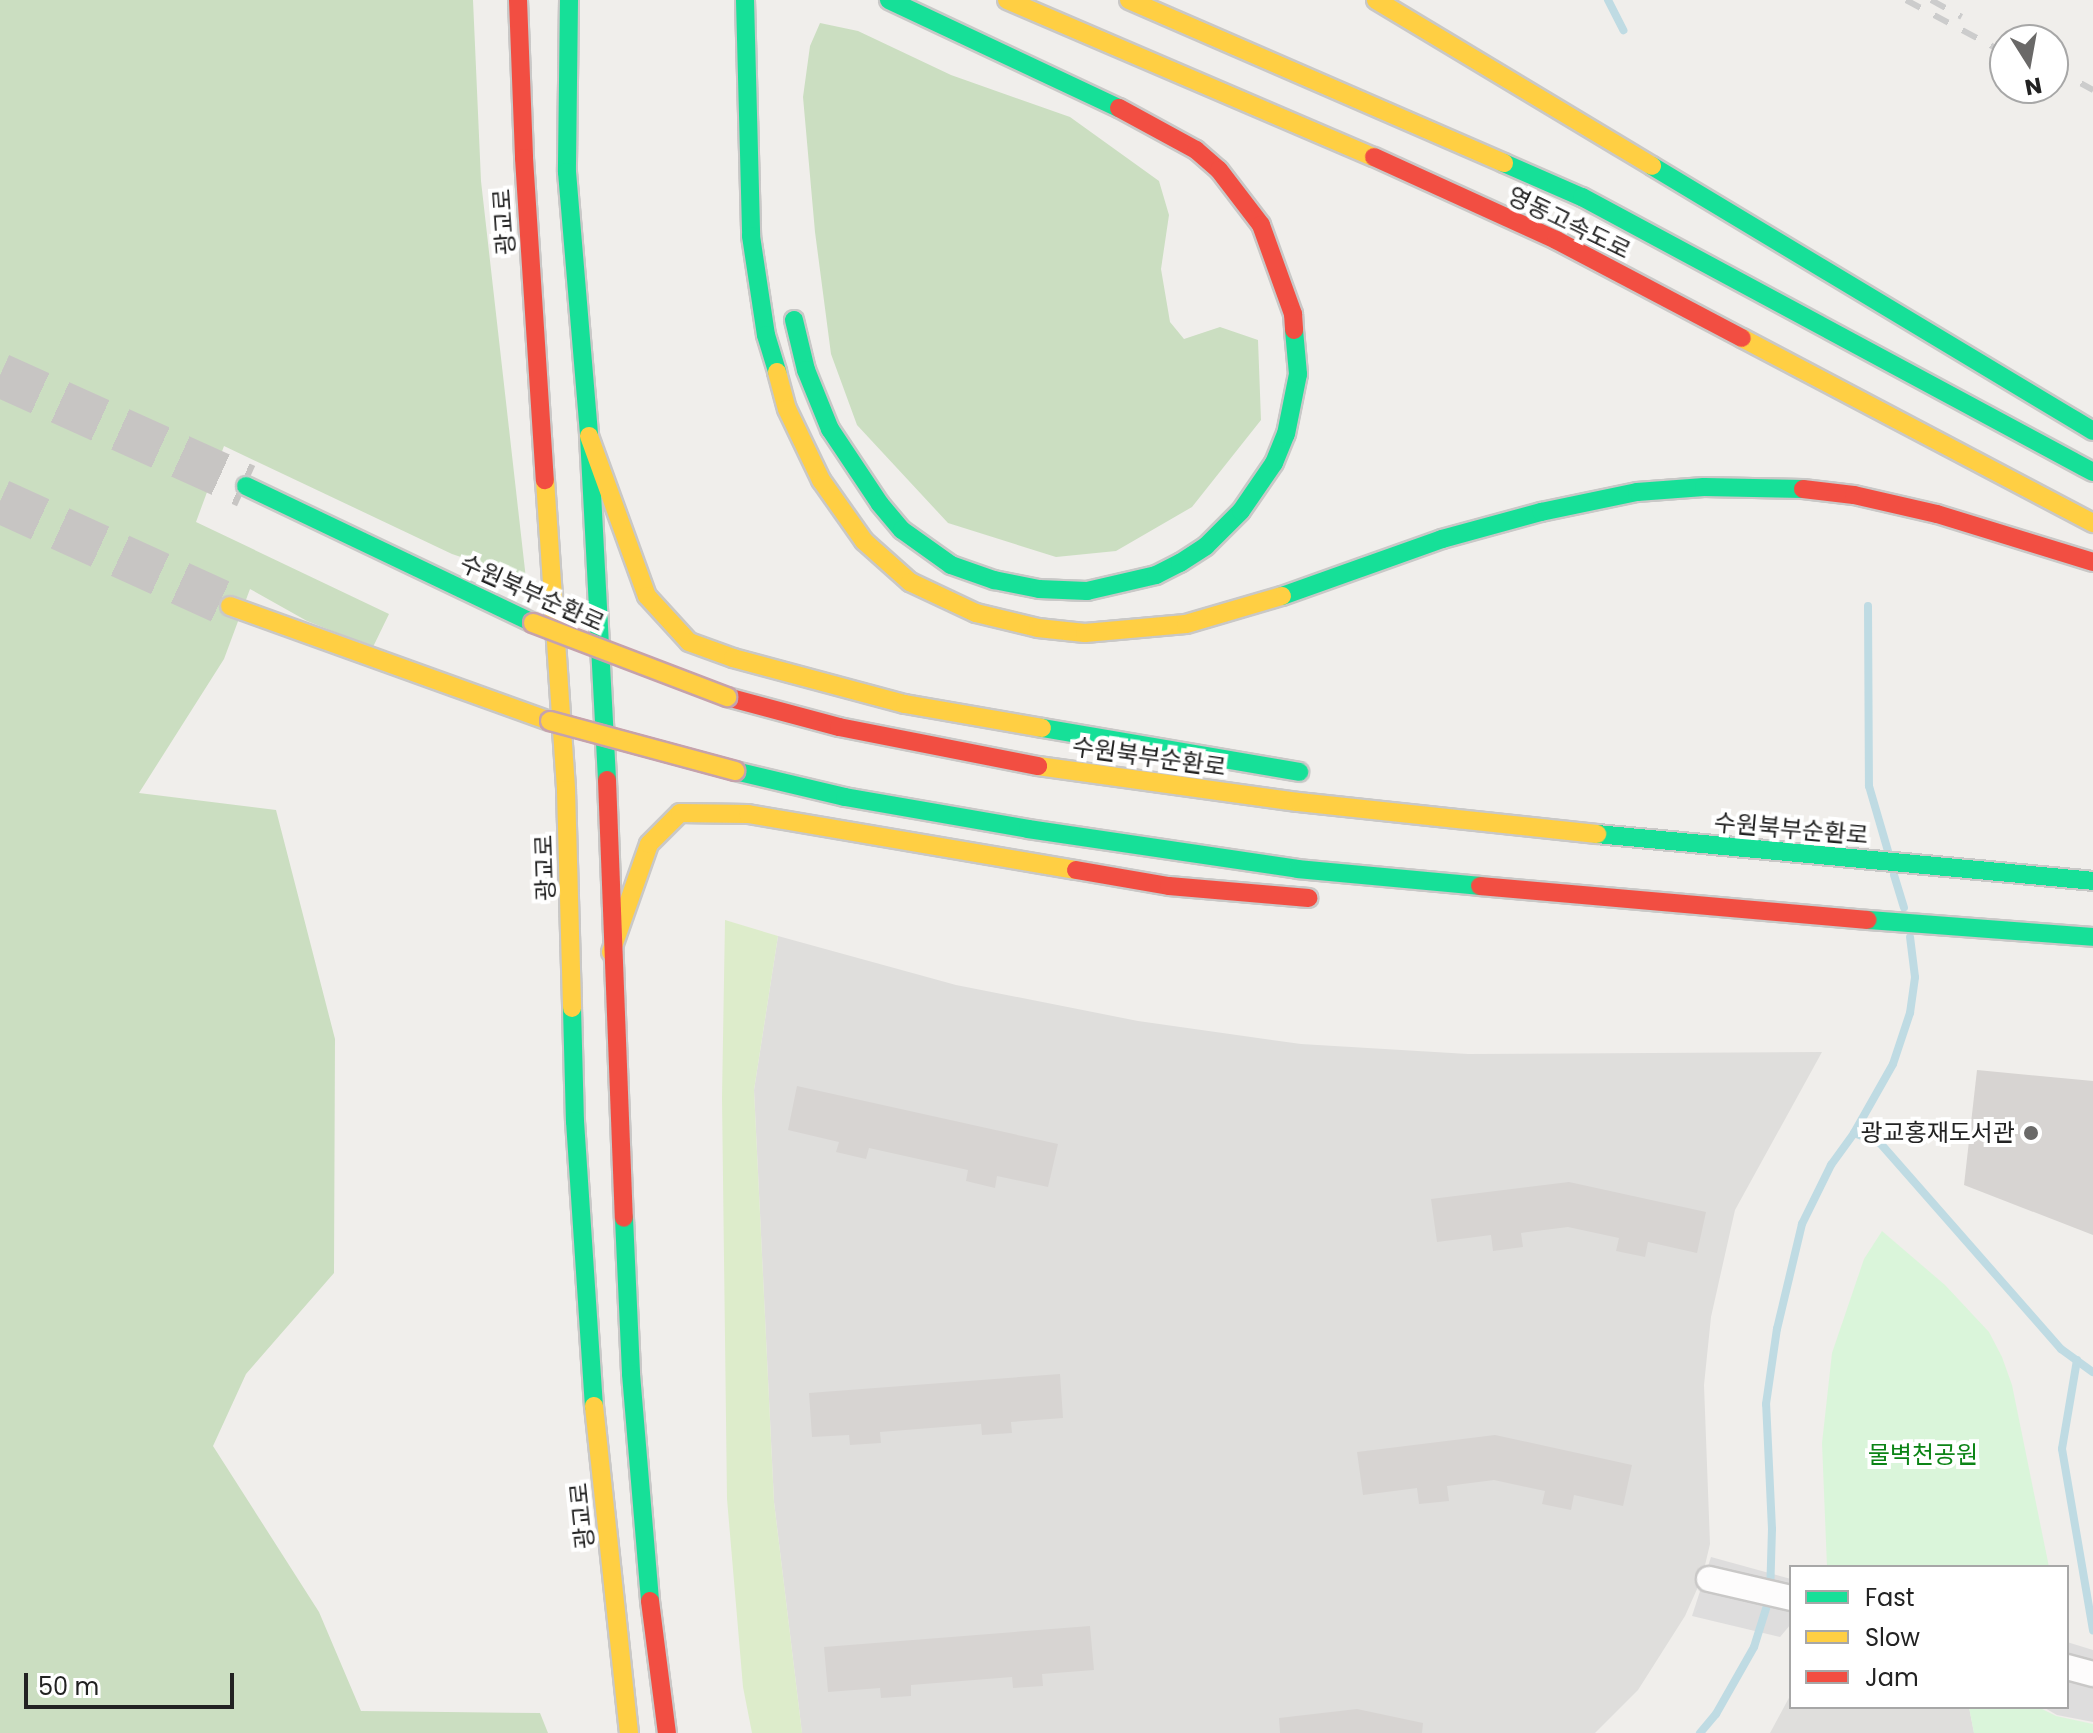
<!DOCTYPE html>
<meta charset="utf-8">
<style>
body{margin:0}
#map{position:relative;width:2093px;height:1733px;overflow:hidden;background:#f0eeeb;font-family:Poppins,"Noto Sans KR",sans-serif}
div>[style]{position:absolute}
.residential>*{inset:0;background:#dfdedc}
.grass>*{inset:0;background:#ddeccb}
.forest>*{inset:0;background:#cbdec1}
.park>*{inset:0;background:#daf5da}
.pier>*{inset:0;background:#dedddd}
.stream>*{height:8px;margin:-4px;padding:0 4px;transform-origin:4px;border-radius:4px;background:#bfdbe3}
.building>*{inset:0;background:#d7d4d2}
.highway-tunnel>*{height:44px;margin-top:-22px;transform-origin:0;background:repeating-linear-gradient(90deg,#c7c5c3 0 44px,transparent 0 66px)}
.roads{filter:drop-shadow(2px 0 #c9c8c7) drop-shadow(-2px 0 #c9c8c7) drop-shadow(0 2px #c9c8c7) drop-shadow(0 -2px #c9c8c7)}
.street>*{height:24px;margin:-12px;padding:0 12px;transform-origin:12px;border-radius:12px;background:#fdfcfc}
.fast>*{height:18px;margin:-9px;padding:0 9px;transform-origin:9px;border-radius:9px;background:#16e098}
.slow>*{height:18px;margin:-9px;padding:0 9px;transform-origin:9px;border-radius:9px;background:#ffcf43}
.jam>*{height:18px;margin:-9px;padding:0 9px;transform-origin:9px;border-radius:9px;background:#f24e42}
.rail>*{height:6px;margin-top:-3px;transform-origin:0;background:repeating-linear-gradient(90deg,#ccc 0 16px,transparent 0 32px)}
.bridges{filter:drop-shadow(2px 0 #c5a2ac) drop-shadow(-2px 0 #c5a2ac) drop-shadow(0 2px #c5a2ac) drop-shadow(0 -2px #c5a2ac)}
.slow-bridge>*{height:18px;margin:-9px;padding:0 9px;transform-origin:9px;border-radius:9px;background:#ffcf43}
.dots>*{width:22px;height:22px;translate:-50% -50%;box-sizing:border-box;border:4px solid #fff;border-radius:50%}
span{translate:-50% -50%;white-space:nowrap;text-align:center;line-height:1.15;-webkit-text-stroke:8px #fff;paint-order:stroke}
.street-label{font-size:24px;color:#222}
.poi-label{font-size:24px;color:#222}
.right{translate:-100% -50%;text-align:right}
.park-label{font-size:24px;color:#0c8416}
.legend{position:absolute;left:1789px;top:1565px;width:280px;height:144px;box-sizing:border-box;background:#fff;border:2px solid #a7a7a7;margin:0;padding:10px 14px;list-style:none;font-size:24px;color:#222}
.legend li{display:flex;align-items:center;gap:16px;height:40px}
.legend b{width:40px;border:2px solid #a7a7a7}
.north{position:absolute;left:1989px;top:24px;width:80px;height:80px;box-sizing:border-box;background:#fff;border:2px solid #a7a7a7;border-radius:50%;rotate:169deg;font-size:22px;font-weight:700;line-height:32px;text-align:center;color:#222}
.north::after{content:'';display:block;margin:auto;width:28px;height:36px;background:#6a6968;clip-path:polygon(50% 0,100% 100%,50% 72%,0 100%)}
.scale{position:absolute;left:24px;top:1673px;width:210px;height:36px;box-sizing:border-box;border:4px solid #222;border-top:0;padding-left:10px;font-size:24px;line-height:28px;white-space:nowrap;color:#222;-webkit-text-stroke:6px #fff;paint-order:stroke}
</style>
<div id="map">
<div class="residential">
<i style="clip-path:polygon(778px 936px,956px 985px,1138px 1021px,1301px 1044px,1468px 1054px,1822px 1052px,1735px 1210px,1711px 1317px,1704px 1385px,1710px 1544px,1702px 1578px,1685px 1616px,1638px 1690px,1595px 1733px,802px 1733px,774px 1502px,754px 1090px)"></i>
<i style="clip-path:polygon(1791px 1694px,1791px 1707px,1969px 1707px,1974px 1733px,1770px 1733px)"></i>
</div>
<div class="grass">
<i style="clip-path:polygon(725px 920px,778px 936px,754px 1090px,774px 1502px,802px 1733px,752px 1733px,743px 1687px,727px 1499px,722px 1098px)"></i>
</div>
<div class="forest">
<i style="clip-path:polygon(0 0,473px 0,481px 181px,526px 579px,452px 554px,224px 446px,196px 522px,389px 614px,373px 647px,307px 621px,250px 589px,224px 659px,139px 793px,276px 810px,335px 1039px,334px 1273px,246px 1374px,213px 1446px,319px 1612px,361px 1711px,540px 1713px,548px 1733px,0 1733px)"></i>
<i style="clip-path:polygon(820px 23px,858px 31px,951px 75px,1070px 117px,1159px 181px,1169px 215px,1161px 269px,1170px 322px,1184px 339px,1220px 327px,1258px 340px,1261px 420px,1192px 507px,1116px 551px,1056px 557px,948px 523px,857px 425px,831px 354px,815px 232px,803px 97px,810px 46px)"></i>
</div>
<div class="park">
<i style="clip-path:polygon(1882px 1231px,1945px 1285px,1989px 1332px,2002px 1357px,2012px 1385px,2049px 1567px,1827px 1567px,1822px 1443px,1832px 1353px,1864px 1259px)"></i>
<i style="clip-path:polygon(1969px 1707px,2038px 1707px,2056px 1716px,2093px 1724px,2093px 1733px,1974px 1733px)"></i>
</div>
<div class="pier">
<i style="clip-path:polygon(1711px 1557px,1791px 1579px,1791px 1624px,1780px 1637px,1692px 1616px)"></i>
<i style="clip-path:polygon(2067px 1642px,2093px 1650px,2093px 1722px,2057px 1715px,2043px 1707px,2067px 1707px)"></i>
</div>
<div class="stream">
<i style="left:1608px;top:0;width:34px;rotate:63deg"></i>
<i style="left:1868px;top:606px;width:180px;rotate:89.7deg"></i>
<i style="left:1869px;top:786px;width:68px;rotate:73.7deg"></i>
<i style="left:1894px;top:875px;width:34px;rotate:73deg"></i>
<i style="left:1854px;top:1133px;width:28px;rotate:21deg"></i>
<i style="left:1880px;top:1143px;width:274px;rotate:48.7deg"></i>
<i style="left:2061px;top:1349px;width:39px;rotate:36deg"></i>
<i style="left:2077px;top:1360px;width:90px;rotate:99.6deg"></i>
<i style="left:2062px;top:1449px;width:184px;rotate:80.3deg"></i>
<i style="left:1700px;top:1733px;width:25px;rotate:-50deg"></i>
<i style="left:1716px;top:1714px;width:77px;rotate:-60.4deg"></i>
<i style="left:1754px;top:1647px;width:53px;rotate:-72.6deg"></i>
<i style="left:1770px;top:1596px;width:67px;rotate:-88.3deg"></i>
<i style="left:1772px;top:1529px;width:125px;rotate:-92.7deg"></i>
<i style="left:1766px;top:1404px;width:76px;rotate:-81.7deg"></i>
<i style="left:1777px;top:1329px;width:108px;rotate:-76.6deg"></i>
<i style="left:1802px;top:1224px;width:66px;rotate:-63.8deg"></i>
<i style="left:1831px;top:1165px;width:39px;rotate:-54deg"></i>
<i style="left:1854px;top:1133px;width:79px;rotate:-60.5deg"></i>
<i style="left:1893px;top:1064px;width:54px;rotate:-71.6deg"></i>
<i style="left:1910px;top:1013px;width:36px;rotate:-82deg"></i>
<i style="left:1915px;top:977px;width:40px;rotate:-97.1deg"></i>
</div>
<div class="building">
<i style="clip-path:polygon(1977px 1070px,2093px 1081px,2093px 1235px,1964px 1185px)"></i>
<i style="clip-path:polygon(797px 1086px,1058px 1144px,1048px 1187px,997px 1176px,995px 1188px,966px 1181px,968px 1170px,869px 1148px,866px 1159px,836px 1152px,839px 1142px,788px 1130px)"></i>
<i style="clip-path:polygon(1569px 1182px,1706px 1212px,1697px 1253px,1648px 1242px,1645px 1257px,1616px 1251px,1619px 1238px,1568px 1227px,1521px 1233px,1523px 1247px,1493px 1251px,1491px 1235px,1437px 1242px,1431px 1199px)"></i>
<i style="clip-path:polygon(1060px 1374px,1063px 1418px,1011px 1422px,1012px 1433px,982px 1435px,981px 1424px,880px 1432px,881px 1443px,850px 1445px,849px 1435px,812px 1437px,809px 1393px)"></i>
<i style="clip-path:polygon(1495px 1435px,1632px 1465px,1623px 1506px,1574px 1495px,1571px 1510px,1542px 1504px,1545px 1491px,1494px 1480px,1447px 1486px,1449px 1501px,1419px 1504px,1417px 1488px,1363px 1495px,1357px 1452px)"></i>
<i style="clip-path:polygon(1090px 1626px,1094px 1670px,1042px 1674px,1043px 1686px,1013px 1688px,1012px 1677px,911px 1685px,911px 1696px,881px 1698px,880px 1688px,828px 1692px,824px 1647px)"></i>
<i style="clip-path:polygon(1357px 1709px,1423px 1723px,1422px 1733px,1280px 1733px,1279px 1718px)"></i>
</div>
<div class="highway-tunnel">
<i style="left:0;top:375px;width:270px;rotate:24.3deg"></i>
<i style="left:0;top:501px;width:253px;rotate:24.5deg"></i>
</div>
<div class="roads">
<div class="street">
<i style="left:1709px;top:1579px;width:84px;rotate:13deg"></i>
<i style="left:2067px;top:1667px;width:27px;rotate:15deg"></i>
</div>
<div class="fast">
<i style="left:569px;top:0;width:172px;rotate:90.7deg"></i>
<i style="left:567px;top:172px;width:265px;rotate:85.2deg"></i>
<i style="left:589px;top:436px;width:344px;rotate:87deg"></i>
<i style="left:745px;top:0;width:236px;rotate:88.5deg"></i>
<i style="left:751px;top:236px;width:100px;rotate:81.4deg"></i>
<i style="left:766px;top:335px;width:39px;rotate:73deg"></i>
<i style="left:889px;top:0;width:254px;rotate:25.2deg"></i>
<i style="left:1504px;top:163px;width:85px;rotate:23.6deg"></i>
<i style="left:1582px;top:197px;width:580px;rotate:28.29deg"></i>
<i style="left:1652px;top:166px;width:514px;rotate:31deg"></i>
<i style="left:794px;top:320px;width:51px;rotate:76.5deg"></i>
<i style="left:806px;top:370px;width:64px;rotate:67.9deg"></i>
<i style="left:830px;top:429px;width:90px;rotate:56.3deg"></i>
<i style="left:880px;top:504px;width:34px;rotate:50deg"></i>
<i style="left:902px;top:530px;width:60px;rotate:35.5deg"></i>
<i style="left:951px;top:565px;width:46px;rotate:19.2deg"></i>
<i style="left:994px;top:580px;width:46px;rotate:11.3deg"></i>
<i style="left:1039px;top:589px;width:48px;rotate:2.4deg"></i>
<i style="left:1087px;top:591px;width:71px;rotate:-13.1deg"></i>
<i style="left:1156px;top:575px;width:27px;rotate:-27deg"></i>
<i style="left:1180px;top:563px;width:31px;rotate:-33deg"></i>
<i style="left:1206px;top:546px;width:49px;rotate:-45deg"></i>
<i style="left:1241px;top:511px;width:58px;rotate:-55.5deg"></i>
<i style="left:1274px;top:463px;width:31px;rotate:-68deg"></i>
<i style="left:1286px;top:434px;width:61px;rotate:-78.7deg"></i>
<i style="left:1298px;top:374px;width:44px;rotate:-95.2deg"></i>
<i style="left:246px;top:486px;width:318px;rotate:25.5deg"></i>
<i style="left:1282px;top:596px;width:170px;rotate:-19.6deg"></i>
<i style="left:1442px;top:539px;width:103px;rotate:-15.3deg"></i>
<i style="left:1541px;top:512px;width:98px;rotate:-11.8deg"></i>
<i style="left:1637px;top:492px;width:67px;rotate:-4.3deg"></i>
<i style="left:1704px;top:487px;width:99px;rotate:1.2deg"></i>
<i style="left:1042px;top:728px;width:261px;rotate:9.7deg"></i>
<i style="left:735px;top:771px;width:113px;rotate:13.3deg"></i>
<i style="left:845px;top:797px;width:186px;rotate:9.9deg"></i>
<i style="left:1028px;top:829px;width:273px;rotate:8.4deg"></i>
<i style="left:1298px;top:869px;width:183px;rotate:5.3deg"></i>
<i style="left:1597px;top:834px;width:498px;rotate:5.4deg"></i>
<i style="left:1868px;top:920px;width:226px;rotate:4.3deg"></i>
<i style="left:572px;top:1008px;width:113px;rotate:88.5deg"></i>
<i style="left:575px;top:1121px;width:286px;rotate:86.2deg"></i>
<i style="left:624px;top:1218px;width:156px;rotate:87.4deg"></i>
<i style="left:631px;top:1374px;width:228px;rotate:85.2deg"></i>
</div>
<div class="slow">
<i style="left:1007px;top:0;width:399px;rotate:23.2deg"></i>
<i style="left:1129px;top:0;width:409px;rotate:23.5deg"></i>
<i style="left:1376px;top:0;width:322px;rotate:31deg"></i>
<i style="left:1742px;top:338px;width:397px;rotate:27.8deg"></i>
<i style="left:777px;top:372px;width:38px;rotate:75deg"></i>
<i style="left:787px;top:409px;width:79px;rotate:64.4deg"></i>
<i style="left:821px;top:480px;width:75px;rotate:54.8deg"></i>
<i style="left:864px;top:541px;width:62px;rotate:41.7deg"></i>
<i style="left:910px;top:582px;width:73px;rotate:25.2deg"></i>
<i style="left:976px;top:613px;width:64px;rotate:13.6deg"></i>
<i style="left:1038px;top:628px;width:47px;rotate:6.1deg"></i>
<i style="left:1085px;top:633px;width:101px;rotate:-5.1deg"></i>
<i style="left:1186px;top:624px;width:100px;rotate:-16.3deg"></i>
<i style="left:589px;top:436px;width:170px;rotate:70.1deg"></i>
<i style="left:647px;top:596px;width:62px;rotate:47.6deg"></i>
<i style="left:689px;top:642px;width:47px;rotate:20deg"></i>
<i style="left:733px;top:658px;width:178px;rotate:15deg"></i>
<i style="left:905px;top:704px;width:139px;rotate:9.9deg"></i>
<i style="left:545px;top:480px;width:311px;rotate:86.1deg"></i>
<i style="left:566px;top:790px;width:218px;rotate:88.4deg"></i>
<i style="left:230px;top:606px;width:340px;rotate:19.8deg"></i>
<i style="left:1038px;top:766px;width:262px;rotate:7.9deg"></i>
<i style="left:1298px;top:802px;width:301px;rotate:6.1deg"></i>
<i style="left:611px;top:952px;width:114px;rotate:-70.6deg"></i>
<i style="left:649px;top:844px;width:44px;rotate:-45deg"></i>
<i style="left:680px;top:813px;width:68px;rotate:0.8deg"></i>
<i style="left:748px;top:814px;width:333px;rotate:9.7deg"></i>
<i style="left:594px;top:1406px;width:329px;rotate:83.9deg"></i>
</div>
<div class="jam">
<i style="left:518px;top:0;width:158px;rotate:87.8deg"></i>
<i style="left:524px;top:158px;width:323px;rotate:86.3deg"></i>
<i style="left:1119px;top:108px;width:88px;rotate:28.6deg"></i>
<i style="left:1196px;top:150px;width:30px;rotate:41deg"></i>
<i style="left:1219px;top:170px;width:69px;rotate:52.6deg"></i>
<i style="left:1261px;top:225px;width:95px;rotate:70.2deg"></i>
<i style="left:1293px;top:314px;width:16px;rotate:86deg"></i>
<i style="left:1374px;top:157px;width:200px;rotate:24.5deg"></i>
<i style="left:1556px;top:240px;width:210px;rotate:27.8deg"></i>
<i style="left:1803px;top:489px;width:51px;rotate:6.7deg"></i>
<i style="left:1854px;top:495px;width:85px;rotate:12.9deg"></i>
<i style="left:1937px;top:514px;width:163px;rotate:17.1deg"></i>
<i style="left:727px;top:697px;width:116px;rotate:15deg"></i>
<i style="left:839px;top:727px;width:203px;rotate:11.1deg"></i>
<i style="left:607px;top:780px;width:438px;rotate:87.8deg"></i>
<i style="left:1076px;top:870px;width:94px;rotate:9.8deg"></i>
<i style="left:1169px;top:886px;width:140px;rotate:4.9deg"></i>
<i style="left:1480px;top:886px;width:389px;rotate:5deg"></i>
<i style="left:650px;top:1601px;width:133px;rotate:82.7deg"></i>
</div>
</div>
<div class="rail">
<i style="left:1906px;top:0;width:112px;rotate:28.2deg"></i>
<i style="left:1931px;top:0;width:35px;rotate:29deg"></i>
<i style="left:2053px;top:68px;width:46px;rotate:28.8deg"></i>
</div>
<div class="bridges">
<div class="slow-bridge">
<i style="left:533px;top:623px;width:208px;rotate:20.9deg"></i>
<i style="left:550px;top:721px;width:192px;rotate:15.1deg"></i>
</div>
</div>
<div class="dots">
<i style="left:2031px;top:1133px;background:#6a6968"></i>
</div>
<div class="street-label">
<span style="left:504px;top:222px;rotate:-94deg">광교로</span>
<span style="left:1569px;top:223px;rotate:26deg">영동고속도로</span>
<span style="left:532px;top:593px;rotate:24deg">수원북부순환로</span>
<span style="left:1149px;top:757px;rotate:8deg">수원북부순환로</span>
<span style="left:1791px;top:829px;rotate:5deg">수원북부순환로</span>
<span style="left:545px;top:868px;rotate:-92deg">광교로</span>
<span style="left:582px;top:1516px;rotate:-96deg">광교로</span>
</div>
<div class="poi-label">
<span class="right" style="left:2015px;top:1133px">광교홍재도서관</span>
</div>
<div class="park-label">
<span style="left:1923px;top:1455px">물벽천공원</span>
</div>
<ul class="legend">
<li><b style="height:10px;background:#16e098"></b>Fast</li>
<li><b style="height:10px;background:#ffcf43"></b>Slow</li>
<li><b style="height:10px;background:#f24e42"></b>Jam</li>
</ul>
<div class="north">N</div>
<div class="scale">50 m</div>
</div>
